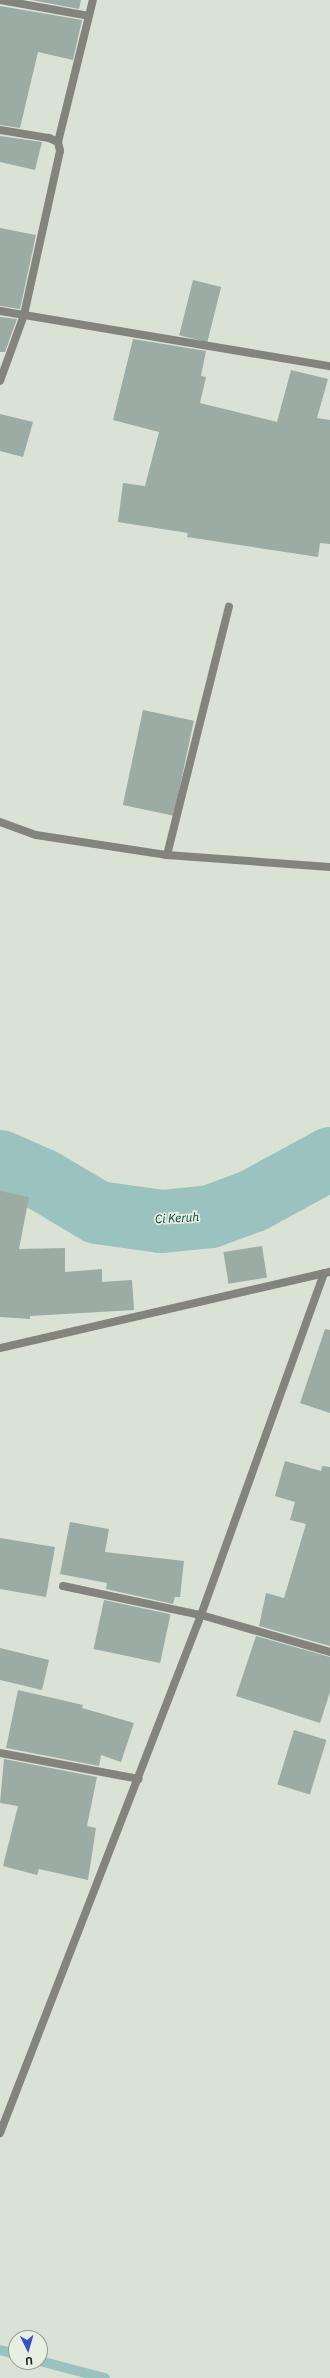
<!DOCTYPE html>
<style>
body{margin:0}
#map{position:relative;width:330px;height:2378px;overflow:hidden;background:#d9e2d5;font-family:"IBM Plex Sans",sans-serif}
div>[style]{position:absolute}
.stream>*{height:10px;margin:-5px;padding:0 5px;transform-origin:5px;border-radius:5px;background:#9ac3bf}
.river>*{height:63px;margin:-31.5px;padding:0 31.5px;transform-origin:31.5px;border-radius:31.5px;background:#9ac3bf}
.building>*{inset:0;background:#9caba3;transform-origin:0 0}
.service>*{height:8px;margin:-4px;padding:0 4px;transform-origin:4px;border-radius:4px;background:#84847f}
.minor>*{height:8px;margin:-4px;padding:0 4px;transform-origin:4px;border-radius:4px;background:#84847f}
span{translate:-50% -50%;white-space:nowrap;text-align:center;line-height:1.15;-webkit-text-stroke:3.5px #e6efe2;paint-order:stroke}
.water-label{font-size:12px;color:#014340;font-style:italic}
.north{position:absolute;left:8px;top:2330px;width:40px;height:40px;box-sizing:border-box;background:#e6efe2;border:1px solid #949b91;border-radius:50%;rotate:175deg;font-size:11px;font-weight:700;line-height:16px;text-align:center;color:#191c17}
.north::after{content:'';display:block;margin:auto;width:14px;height:18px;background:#3551c2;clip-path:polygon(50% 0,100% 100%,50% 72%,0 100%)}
</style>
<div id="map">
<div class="stream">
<i style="left:0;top:2350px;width:16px;rotate:14deg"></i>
<i style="left:40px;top:2361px;width:67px;rotate:14.7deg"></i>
</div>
<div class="river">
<i style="left:0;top:1161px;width:47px;rotate:23.8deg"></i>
<i style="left:43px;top:1180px;width:63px;rotate:30.7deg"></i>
<i style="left:97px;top:1212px;width:65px;rotate:8deg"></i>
<i style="left:161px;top:1221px;width:49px;rotate:-5.8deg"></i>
<i style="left:210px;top:1216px;width:46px;rotate:-20.4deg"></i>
<i style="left:253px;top:1200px;width:88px;rotate:-28.6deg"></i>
</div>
<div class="building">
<i style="clip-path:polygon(31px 0,81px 0,79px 9px)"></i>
<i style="clip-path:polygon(0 6px,82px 20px,73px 60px,38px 52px,20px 128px,0 125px)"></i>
<i style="clip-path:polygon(0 136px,42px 142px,35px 170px,0 162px)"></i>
<i style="clip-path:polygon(0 228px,36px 235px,20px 309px,0 306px)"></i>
<i style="left:193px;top:280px;width:29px;height:57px;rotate:14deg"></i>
<i style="clip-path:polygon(0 317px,17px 319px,5px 352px,0 352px)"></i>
<i style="clip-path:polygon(133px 339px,206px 351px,201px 376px,206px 377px,200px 403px,277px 422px,291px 370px,328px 379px,317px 418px,330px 420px,330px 544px,320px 543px,318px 557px,187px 537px,188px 533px,118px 522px,123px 483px,145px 486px,159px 432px,113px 420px)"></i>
<i style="clip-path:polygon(0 414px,33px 422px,23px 457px,0 451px)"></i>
<i style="left:143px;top:710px;width:52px;height:97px;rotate:12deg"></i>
<i style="clip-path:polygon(0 1191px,29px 1197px,19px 1249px,65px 1248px,65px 1272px,102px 1269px,102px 1282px,132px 1280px,134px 1310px,30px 1316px,30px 1319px,0 1317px)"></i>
<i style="left:262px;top:1246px;width:32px;height:39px;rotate:81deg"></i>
<i style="clip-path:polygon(325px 1329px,330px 1330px,330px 1413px,300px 1403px)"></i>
<i style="clip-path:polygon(285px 1461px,321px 1471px,322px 1466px,330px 1467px,330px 1646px,259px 1626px,266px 1593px,284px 1598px,306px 1524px,290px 1520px,295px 1502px,275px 1496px)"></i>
<i style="clip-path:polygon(70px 1522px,109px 1529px,105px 1552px,184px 1561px,180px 1597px,175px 1597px,173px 1604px,106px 1589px,107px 1583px,60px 1574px)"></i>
<i style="clip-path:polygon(0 1538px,55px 1547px,46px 1597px,0 1589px)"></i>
<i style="left:104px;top:1600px;width:68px;height:50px;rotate:12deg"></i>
<i style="clip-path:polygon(256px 1636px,330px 1657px,330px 1692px,320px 1723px,236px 1696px)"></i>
<i style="clip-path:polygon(0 1648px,49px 1660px,42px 1690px,0 1680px)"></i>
<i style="clip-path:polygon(18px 1690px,83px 1705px,82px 1708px,134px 1723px,121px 1762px,101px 1755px,99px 1766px,6px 1748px)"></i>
<i style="left:294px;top:1730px;width:34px;height:57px;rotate:17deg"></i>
<i style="clip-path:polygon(4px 1759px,97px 1777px,87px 1826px,96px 1828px,88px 1880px,39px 1869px,37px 1875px,3px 1866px,18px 1806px,0 1803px)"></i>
</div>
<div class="service">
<i style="left:167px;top:855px;width:256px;rotate:-76deg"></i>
</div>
<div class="minor">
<i style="left:0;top:0;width:90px;rotate:10.2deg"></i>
<i style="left:0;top:130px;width:50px;rotate:9.3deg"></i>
<i style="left:49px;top:138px;width:10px;rotate:24deg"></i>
<i style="left:58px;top:142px;width:9px;rotate:77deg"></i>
<i style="left:60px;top:151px;width:168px;rotate:102.4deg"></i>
<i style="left:24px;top:315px;width:70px;rotate:110deg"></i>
<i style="left:58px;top:142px;width:146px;rotate:-76.2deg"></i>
<i style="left:0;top:311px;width:335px;rotate:9.5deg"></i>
<i style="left:0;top:822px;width:38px;rotate:20deg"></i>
<i style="left:36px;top:835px;width:133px;rotate:8.7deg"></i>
<i style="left:167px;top:855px;width:163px;rotate:4.2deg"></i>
<i style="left:0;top:1348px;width:339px;rotate:-13deg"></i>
<i style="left:63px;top:1586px;width:141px;rotate:11.9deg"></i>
<i style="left:201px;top:1615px;width:134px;rotate:16deg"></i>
<i style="left:0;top:1753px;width:141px;rotate:10.6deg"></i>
<i style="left:0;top:2133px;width:556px;rotate:-68.79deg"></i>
<i style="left:201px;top:1615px;width:363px;rotate:-70.2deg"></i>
</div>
<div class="water-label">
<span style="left:177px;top:1218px;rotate:-3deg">Ci Keruh</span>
</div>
<div class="north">U</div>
</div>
